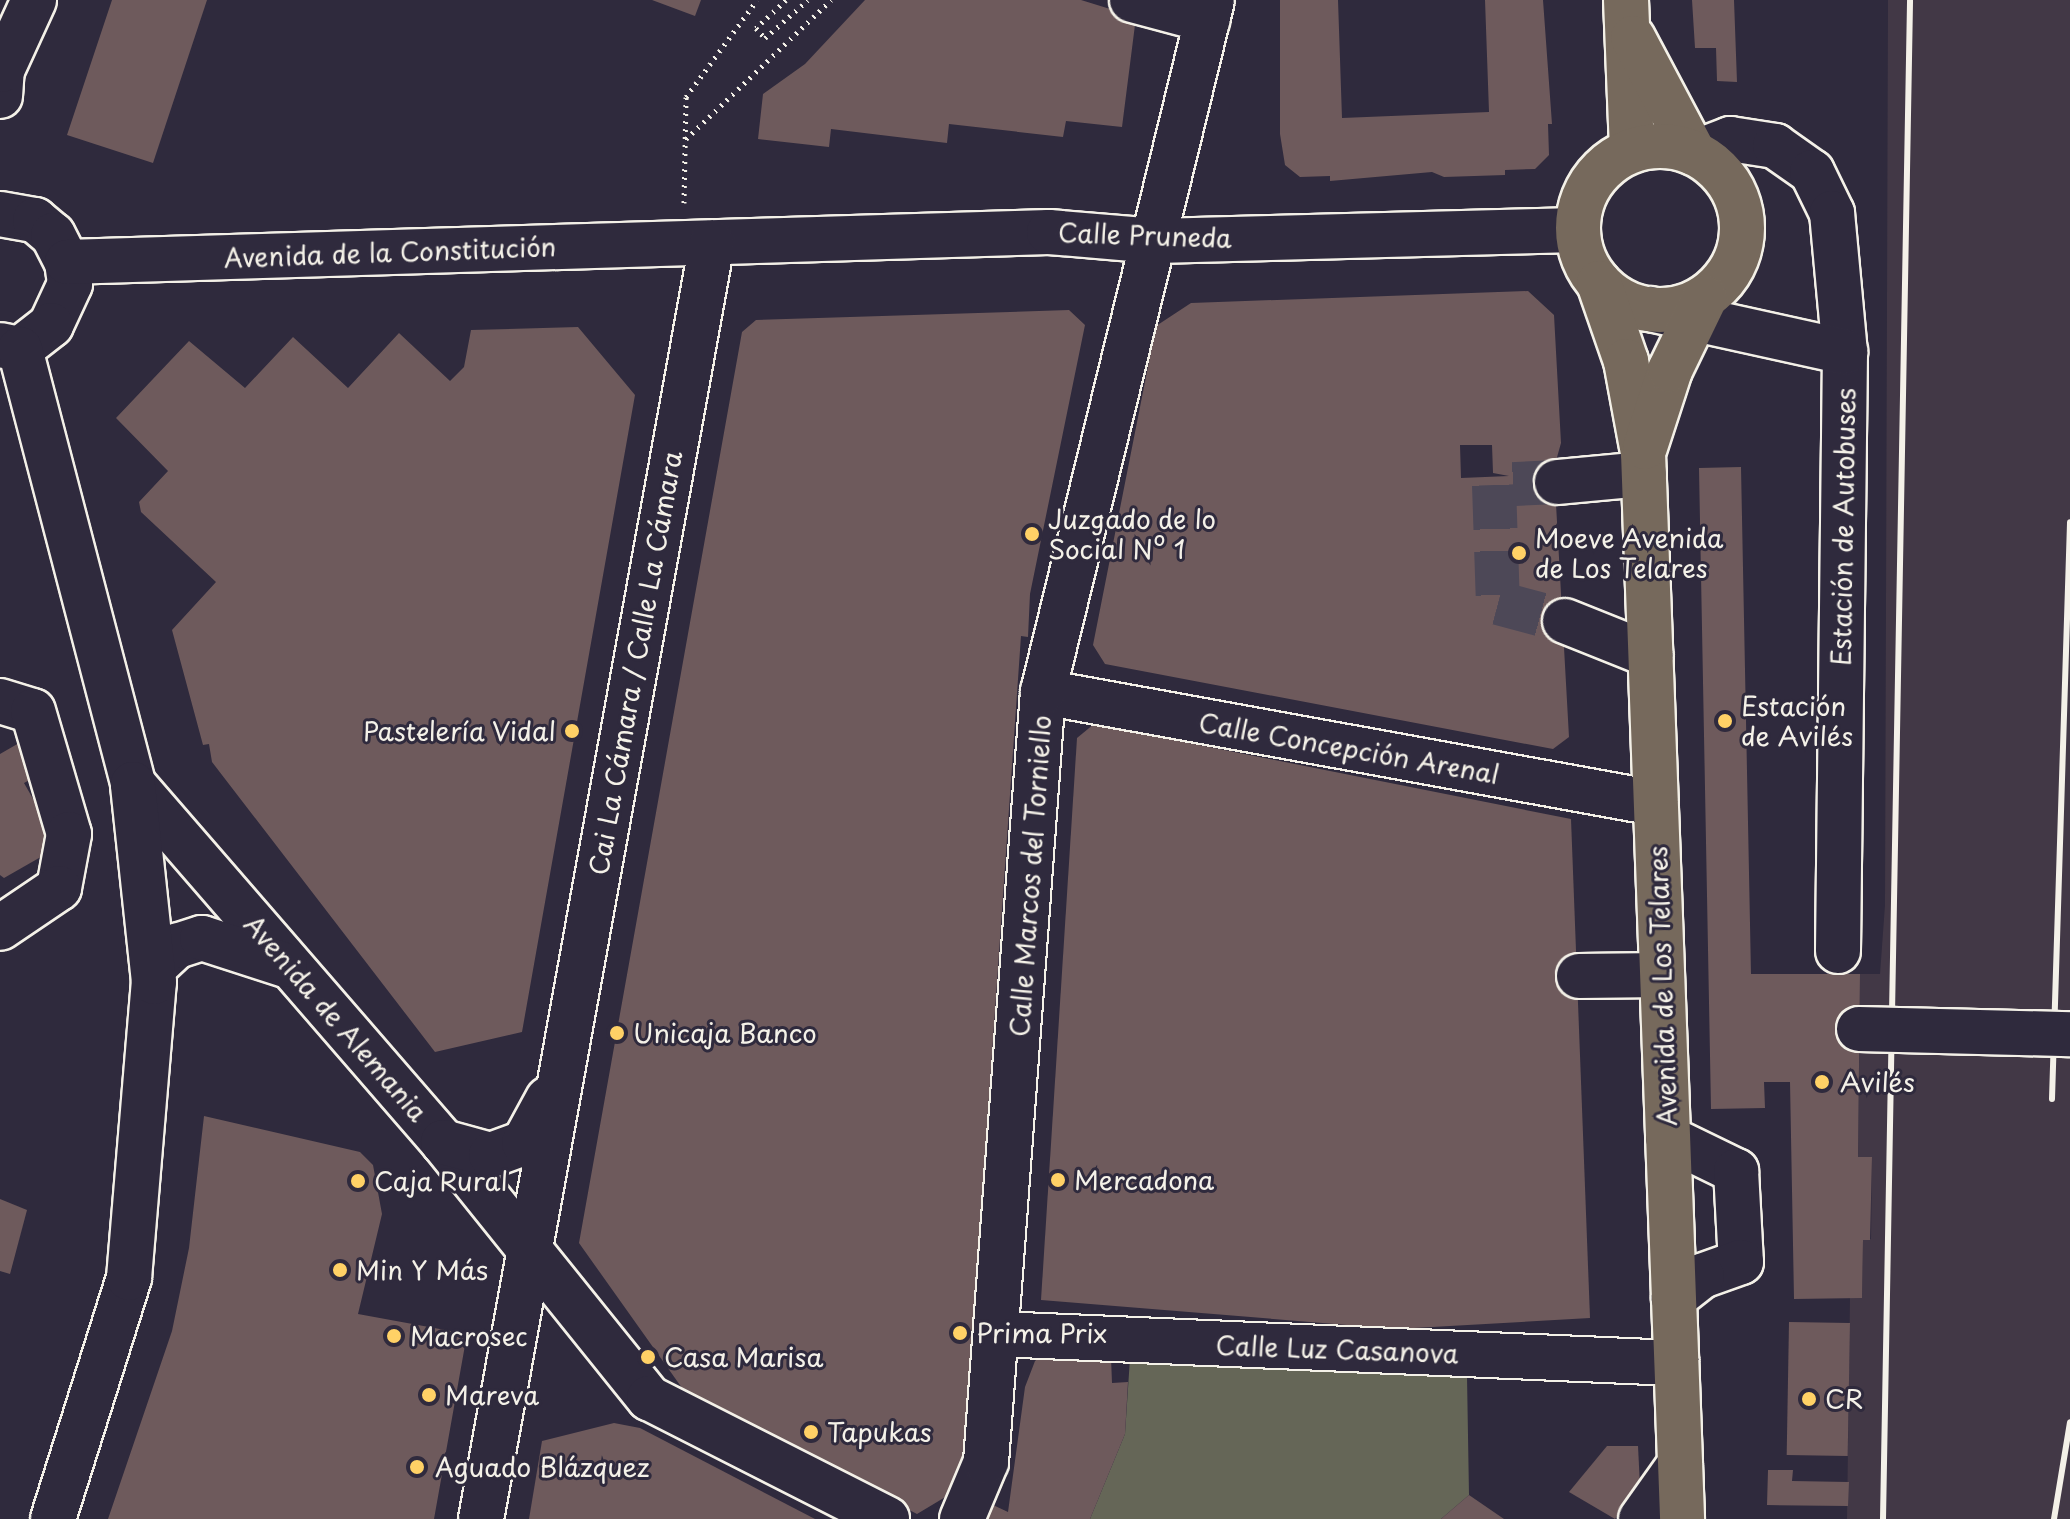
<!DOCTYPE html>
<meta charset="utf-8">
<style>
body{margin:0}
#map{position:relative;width:2070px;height:1519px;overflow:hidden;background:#2f2a3d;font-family:"Playpen Sans",sans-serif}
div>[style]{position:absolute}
.built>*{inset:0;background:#423846}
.green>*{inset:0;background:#656657}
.building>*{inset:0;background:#6e5a5c;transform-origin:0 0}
.minor-tunnel>*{height:44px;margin-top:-22px;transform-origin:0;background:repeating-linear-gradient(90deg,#4d4857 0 44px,transparent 0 66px)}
.path>*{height:5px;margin-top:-2.5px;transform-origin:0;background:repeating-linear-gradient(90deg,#f4f1e8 0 2px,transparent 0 8px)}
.roads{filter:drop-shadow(2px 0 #f4f1e8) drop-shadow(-2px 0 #f4f1e8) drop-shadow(0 2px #f4f1e8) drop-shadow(0 -2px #f4f1e8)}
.minor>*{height:44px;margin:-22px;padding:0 22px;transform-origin:22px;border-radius:22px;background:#2f2a3d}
.major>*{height:44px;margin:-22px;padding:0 22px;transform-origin:22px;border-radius:22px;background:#76695c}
.major>.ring{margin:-22px;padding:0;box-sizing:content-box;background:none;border:44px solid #76695c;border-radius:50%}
.rail>*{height:6px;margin:-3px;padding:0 3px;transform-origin:3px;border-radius:3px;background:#f4f1e8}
.bridges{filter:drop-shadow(2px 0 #f4f1e8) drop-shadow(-2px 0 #f4f1e8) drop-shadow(0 2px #f4f1e8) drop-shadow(0 -2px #f4f1e8)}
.minor-bridge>*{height:44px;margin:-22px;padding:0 22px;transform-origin:22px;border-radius:22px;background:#2f2a3d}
.dots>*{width:22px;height:22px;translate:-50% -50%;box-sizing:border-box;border:4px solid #2f2a3d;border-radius:50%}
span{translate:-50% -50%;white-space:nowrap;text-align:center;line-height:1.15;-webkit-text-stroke:6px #2f2a3d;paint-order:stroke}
.street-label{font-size:26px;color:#f4f1e8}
.poi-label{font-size:26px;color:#f4f1e8}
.left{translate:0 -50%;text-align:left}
.right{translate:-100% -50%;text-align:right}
</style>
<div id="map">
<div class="built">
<i style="clip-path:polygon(1888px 0,2070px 0,2070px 1519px,1847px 1519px,1850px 1297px,1862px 1297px,1863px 1240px,1871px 1239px,1872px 1158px,1858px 1157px,1860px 974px,1880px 974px,1885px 905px)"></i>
</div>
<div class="green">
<i style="clip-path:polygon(1130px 1358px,1467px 1376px,1469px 1495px,1441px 1519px,1090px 1519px,1125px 1434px)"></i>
</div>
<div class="building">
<i style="clip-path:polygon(112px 0,207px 0,153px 163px,67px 135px)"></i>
<i style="clip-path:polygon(652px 0,701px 0,695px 16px)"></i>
<i style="clip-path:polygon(865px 0,1081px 0,1136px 17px,1122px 127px,1066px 121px,1063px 137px,949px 124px,947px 143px,831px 129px,829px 147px,758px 139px,763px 94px,805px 64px)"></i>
<i style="clip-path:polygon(1280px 0,1338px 0,1342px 118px,1489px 112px,1485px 0,1543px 0,1552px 124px,1548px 124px,1549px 155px,1535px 169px,1505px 170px,1505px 175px,1444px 177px,1432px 172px,1330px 181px,1330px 176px,1300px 177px,1285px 165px,1280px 134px)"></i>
<i style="clip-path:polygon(1692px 0,1734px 0,1737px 82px,1717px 81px,1716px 48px,1695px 48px)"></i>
<i style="clip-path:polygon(evenodd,1528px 291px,1554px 315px,1561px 443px,1554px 468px,1569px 737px,1553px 749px,1105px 664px,1093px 645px,1156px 326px,1191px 303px,1528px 291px,1460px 445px,1492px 445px,1493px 473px,1509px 476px,1461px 478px,1460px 445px)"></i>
<i style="clip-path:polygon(1069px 310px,1085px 325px,1030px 594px,1028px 637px,1021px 636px,962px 1487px,917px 1514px,687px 1395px,579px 1243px,742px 332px,756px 320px)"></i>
<i style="clip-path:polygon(578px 327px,635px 395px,522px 1032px,435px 1052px,212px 762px,209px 744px,203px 745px,172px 630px,216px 582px,141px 512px,139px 502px,168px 471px,116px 418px,189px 341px,245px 388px,293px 337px,348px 388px,399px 333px,450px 381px,464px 367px,471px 330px)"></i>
<i style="clip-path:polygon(1741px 467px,1751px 974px,1860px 974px,1858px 1157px,1872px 1157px,1870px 1240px,1863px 1240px,1862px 1298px,1794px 1299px,1790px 1082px,1764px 1082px,1765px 1108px,1711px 1109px,1699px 468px)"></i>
<i style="clip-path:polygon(1094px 724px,1571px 819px,1590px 1318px,1396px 1329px,1041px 1300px,1077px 738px)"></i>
<i style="clip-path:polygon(26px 739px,45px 772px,24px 783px,60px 846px,4px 878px,0 875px,0 754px)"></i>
<i style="clip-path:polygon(204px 1116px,360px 1152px,373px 1165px,382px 1214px,358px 1314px,467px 1334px,434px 1519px,108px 1519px,172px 1331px,189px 1248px)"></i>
<i style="clip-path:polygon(0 1199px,27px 1210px,10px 1274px,0 1271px)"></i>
<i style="left:1789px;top:1322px;width:61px;height:133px;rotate:1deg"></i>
<i style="clip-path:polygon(1043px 1354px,1111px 1357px,1112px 1383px,1128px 1382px,1125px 1434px,1090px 1519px,986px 1519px,993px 1505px,1008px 1512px,1025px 1387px,1035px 1361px)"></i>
<i style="clip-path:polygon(614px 1423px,640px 1428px,815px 1519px,529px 1519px,542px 1441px)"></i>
<i style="clip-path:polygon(1607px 1446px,1638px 1446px,1640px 1486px,1615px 1519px,1569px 1492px)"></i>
<i style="clip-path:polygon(1768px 1470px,1793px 1470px,1792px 1481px,1849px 1482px,1848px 1506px,1767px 1505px)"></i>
<i style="clip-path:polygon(1469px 1495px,1504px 1519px,1441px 1519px)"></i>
</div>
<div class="minor-tunnel">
<i style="left:1557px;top:482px;width:63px;rotate:177.3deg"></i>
<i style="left:1494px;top:485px;width:118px;rotate:88.1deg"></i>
<i style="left:1498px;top:603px;width:69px;rotate:15deg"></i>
</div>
<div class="path">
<i style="left:786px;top:0;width:41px;rotate:137deg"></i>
<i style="left:756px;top:28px;width:13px;rotate:48deg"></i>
<i style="left:765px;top:38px;width:57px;rotate:-41.5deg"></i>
<i style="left:686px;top:139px;width:201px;rotate:-43.8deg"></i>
<i style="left:684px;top:203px;width:106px;rotate:-88.9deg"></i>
<i style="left:686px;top:97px;width:120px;rotate:-53.8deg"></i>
</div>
<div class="roads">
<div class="minor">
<i style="left:1132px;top:0;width:78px;rotate:14.9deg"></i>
<i style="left:0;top:96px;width:26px;rotate:-86deg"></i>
<i style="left:2px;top:70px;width:77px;rotate:-65.4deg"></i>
<i style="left:1694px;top:153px;width:39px;rotate:-21deg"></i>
<i style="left:1730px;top:139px;width:46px;rotate:8.8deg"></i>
<i style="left:1775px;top:146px;width:45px;rotate:35.1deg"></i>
<i style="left:1812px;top:172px;width:46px;rotate:64deg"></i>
<i style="left:1832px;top:213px;width:140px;rotate:84.7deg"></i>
<i style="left:1845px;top:352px;width:599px;rotate:90.67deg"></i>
<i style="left:0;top:214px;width:36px;rotate:10deg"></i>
<i style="left:35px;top:220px;width:23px;rotate:40deg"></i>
<i style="left:53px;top:235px;width:30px;rotate:63deg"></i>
<i style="left:67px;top:262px;width:22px;rotate:82deg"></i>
<i style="left:70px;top:284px;width:45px;rotate:114.9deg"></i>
<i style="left:51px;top:325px;width:39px;rotate:142deg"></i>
<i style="left:20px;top:349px;width:20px;rotate:-169deg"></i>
<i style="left:67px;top:262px;width:982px;rotate:-1.75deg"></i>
<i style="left:1049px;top:232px;width:107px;rotate:4.8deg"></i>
<i style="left:1156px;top:241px;width:421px;rotate:-1.5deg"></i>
<i style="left:1650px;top:309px;width:200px;rotate:12.4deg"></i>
<i style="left:20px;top:349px;width:449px;rotate:75.4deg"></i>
<i style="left:133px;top:784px;width:474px;rotate:49.1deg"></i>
<i style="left:443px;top:1142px;width:329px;rotate:51.2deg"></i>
<i style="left:649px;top:1398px;width:267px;rotate:26.9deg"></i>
<i style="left:1557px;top:482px;width:87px;rotate:-5.3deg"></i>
<i style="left:1565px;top:621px;width:92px;rotate:21.8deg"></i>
<i style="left:1043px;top:692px;width:622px;rotate:10.28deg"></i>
<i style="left:0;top:701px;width:34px;rotate:17deg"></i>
<i style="left:33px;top:711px;width:128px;rotate:73.7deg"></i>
<i style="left:69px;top:834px;width:55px;rotate:100.5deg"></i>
<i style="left:59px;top:888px;width:71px;rotate:145.9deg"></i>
<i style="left:153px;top:968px;width:33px;rotate:-43deg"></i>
<i style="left:177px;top:946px;width:26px;rotate:-18deg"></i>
<i style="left:202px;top:938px;width:87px;rotate:18deg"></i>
<i style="left:1579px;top:976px;width:83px;rotate:-0.7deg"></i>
<i style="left:1668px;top:1138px;width:76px;rotate:25.9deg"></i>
<i style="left:1736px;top:1171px;width:91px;rotate:86.9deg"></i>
<i style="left:1741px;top:1262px;width:41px;rotate:160.3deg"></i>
<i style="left:1702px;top:1276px;width:36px;rotate:142deg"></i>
<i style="left:443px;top:1142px;width:50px;rotate:15.2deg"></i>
<i style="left:491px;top:1155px;width:35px;rotate:-20deg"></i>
<i style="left:524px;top:1143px;width:50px;rotate:-61.4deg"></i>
<i style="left:997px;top:1334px;width:680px;rotate:2.45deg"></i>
<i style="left:53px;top:1519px;width:253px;rotate:-72.5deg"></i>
<i style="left:129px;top:1278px;width:297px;rotate:-85.2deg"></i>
<i style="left:154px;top:982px;width:199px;rotate:-96.1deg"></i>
<i style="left:481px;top:1519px;width:1297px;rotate:-79.74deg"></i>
<i style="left:962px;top:1519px;width:62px;rotate:-67.2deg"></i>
<i style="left:986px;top:1462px;width:772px;rotate:-85.77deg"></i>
<i style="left:1043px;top:692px;width:712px;rotate:-76.28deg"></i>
<i style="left:1641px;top:1519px;width:67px;rotate:-54.7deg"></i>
</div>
<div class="major">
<i style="left:1626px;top:0;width:150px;rotate:87.7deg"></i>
<i style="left:1633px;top:38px;width:130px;rotate:62.1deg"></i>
<i class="ring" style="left:1578px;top:146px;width:120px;height:120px"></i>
<i style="left:1599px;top:283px;width:83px;rotate:70.9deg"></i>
<i style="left:1626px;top:361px;width:94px;rotate:79.5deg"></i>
<i style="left:1643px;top:453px;width:1067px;rotate:87.9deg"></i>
<i style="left:1645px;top:447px;width:81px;rotate:-72deg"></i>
<i style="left:1670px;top:370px;width:80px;rotate:-64.1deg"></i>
</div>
</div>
<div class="rail">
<i style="left:2052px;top:1099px;width:577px;rotate:-88.21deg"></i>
<i style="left:1883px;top:1519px;width:1519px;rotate:-88.98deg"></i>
<i style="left:2054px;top:1519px;width:98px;rotate:-80.6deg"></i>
</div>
<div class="bridges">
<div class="minor-bridge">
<i style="left:1859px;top:1029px;width:211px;rotate:1.4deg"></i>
</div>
</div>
<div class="dots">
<i style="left:1032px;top:534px;background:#ffd166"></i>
<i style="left:1519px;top:553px;background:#ffd166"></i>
<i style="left:1725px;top:721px;background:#ffd166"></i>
<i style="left:572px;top:731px;background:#ffd166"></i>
<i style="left:617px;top:1033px;background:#ffd166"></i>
<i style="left:1822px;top:1082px;background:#ffd166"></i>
<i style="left:1058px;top:1180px;background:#ffd166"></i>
<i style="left:358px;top:1181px;background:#ffd166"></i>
<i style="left:340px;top:1270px;background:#ffd166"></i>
<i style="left:960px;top:1333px;background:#ffd166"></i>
<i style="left:394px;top:1336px;background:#ffd166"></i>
<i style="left:648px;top:1357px;background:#ffd166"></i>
<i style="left:429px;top:1395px;background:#ffd166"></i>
<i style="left:1809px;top:1399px;background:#ffd166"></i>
<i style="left:811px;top:1432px;background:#ffd166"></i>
<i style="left:417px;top:1467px;background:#ffd166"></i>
</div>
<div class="street-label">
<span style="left:1145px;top:235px;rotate:2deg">Calle Pruneda</span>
<span style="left:390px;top:252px;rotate:-2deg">Avenida de la Constitución</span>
<span style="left:1843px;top:527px;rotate:-89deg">Estación de Autobuses</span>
<span style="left:635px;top:663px;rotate:-80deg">Cai La Cámara / Calle La Cámara</span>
<span style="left:1349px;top:748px;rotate:10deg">Calle Concepción Arenal</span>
<span style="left:1030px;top:876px;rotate:-86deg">Calle Marcos del Torniello</span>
<span style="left:1662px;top:986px;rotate:-92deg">Avenida de Los Telares</span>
<span style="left:336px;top:1018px;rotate:49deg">Avenida de Alemania</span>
<span style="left:1337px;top:1349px;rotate:2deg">Calle Luz Casanova</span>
</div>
<div class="poi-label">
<span class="left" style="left:1048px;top:534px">Juzgado de lo<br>Social Nº 1</span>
<span class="left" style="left:1535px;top:553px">Moeve Avenida<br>de Los Telares</span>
<span class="left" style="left:1741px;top:721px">Estación<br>de Avilés</span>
<span class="right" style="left:556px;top:731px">Pastelería Vidal</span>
<span class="left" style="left:633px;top:1033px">Unicaja Banco</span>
<span class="left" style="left:1840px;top:1082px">Avilés</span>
<span class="left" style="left:1074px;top:1180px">Mercadona</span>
<span class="left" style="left:374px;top:1181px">Caja Rural</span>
<span class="left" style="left:356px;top:1270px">Min Y Más</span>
<span class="left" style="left:976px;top:1333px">Prima Prix</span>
<span class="left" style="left:410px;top:1336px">Macrosec</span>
<span class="left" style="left:664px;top:1357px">Casa Marisa</span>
<span class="left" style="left:445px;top:1395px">Mareva</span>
<span class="left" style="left:1825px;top:1399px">CR</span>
<span class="left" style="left:827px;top:1432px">Tapukas</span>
<span class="left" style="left:435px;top:1467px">Aguado Blázquez</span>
</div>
</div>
